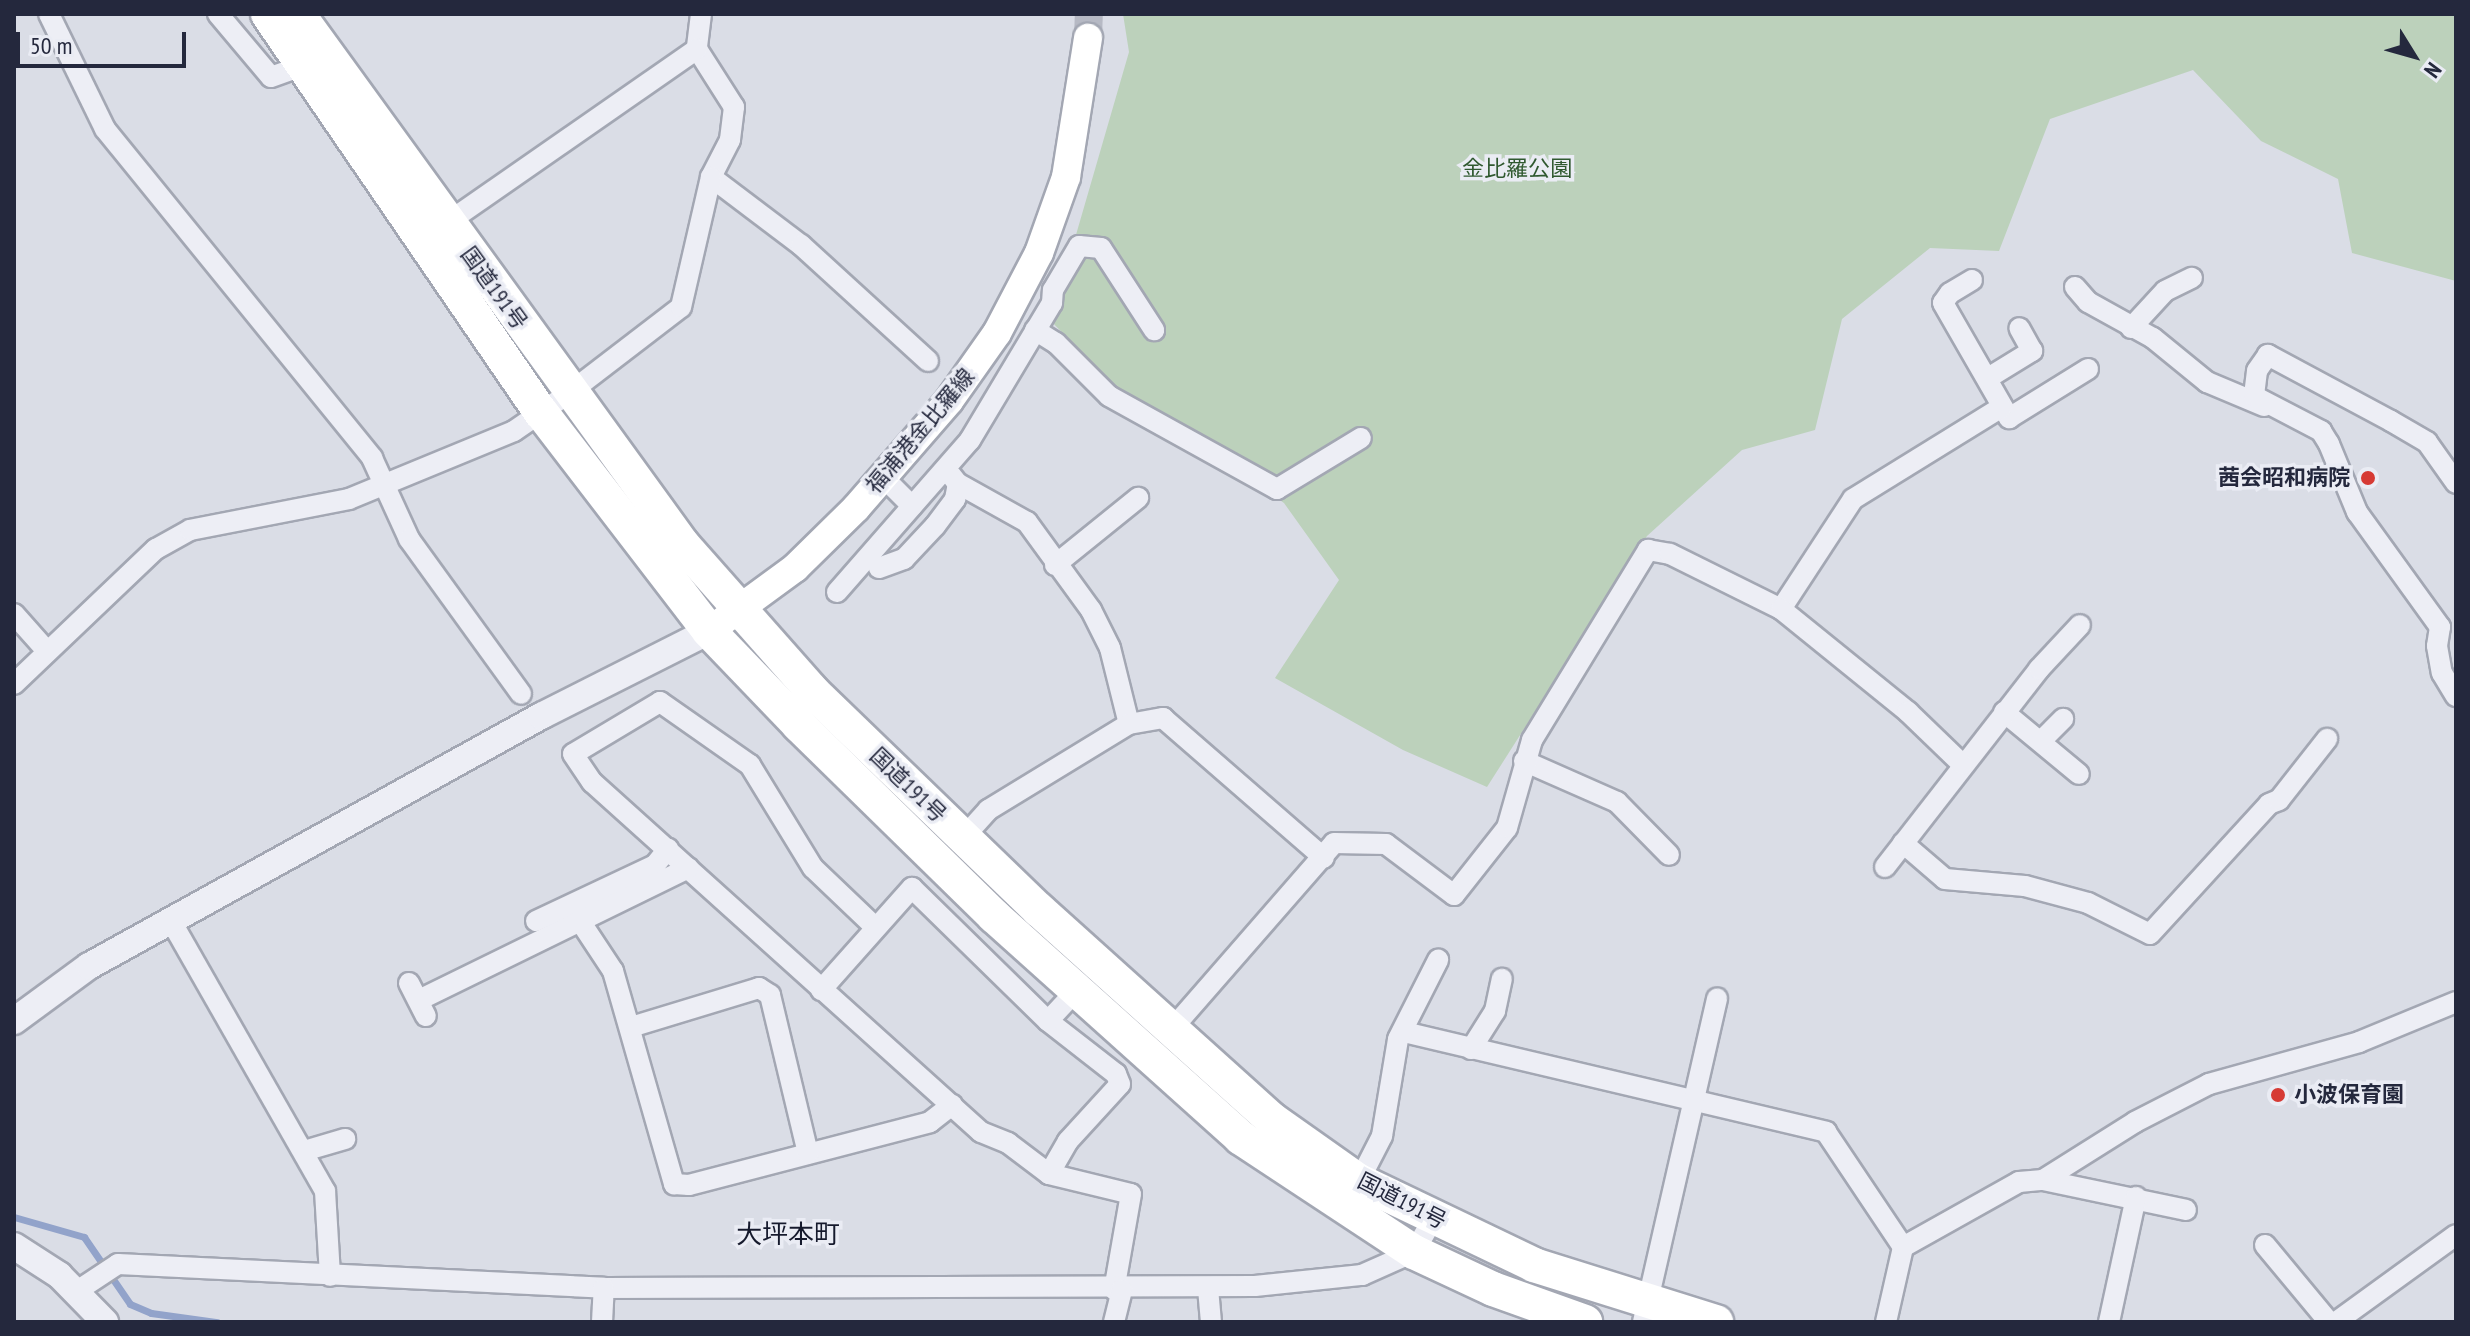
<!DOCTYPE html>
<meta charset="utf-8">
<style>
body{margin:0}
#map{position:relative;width:2470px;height:1336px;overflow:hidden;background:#dadde6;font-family:"PT Sans Narrow","Noto Sans JP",sans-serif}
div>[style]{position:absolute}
.green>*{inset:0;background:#bcd1bb}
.stream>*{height:7px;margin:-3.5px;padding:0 3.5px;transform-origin:3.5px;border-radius:3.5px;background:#92a3ca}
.secondary-tunnel>*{height:28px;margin-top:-14px;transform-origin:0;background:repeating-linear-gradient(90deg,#b6b9c4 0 28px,transparent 0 42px)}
.roads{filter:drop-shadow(2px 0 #a3a7b3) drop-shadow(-2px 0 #a3a7b3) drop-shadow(0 2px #a3a7b3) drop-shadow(0 -2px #a3a7b3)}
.minor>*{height:20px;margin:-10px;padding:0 10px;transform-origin:10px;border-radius:10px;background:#edeef5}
.tertiary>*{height:26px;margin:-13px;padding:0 13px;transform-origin:13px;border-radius:13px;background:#edeef5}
.secondary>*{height:28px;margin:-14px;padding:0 14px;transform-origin:14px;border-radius:14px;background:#fff}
.trunk>*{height:34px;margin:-17px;padding:0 17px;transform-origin:17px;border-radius:17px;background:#fff}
.dots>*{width:22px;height:22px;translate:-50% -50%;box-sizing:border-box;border:4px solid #eaecf4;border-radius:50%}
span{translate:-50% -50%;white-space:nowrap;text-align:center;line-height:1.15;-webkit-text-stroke:7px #eaecf4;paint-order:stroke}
.park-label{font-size:22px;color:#305930}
.street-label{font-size:22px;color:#24283d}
.poi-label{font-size:22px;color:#24283d;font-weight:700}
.right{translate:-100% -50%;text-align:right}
.left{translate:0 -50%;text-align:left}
.quarter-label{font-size:26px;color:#161a2d}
.frame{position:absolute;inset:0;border:16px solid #24283d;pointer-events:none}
.north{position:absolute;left:2374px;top:16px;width:80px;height:80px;-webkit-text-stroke:6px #eaecf4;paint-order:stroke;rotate:127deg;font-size:22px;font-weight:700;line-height:32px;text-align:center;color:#24283d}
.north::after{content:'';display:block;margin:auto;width:28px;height:36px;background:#24283d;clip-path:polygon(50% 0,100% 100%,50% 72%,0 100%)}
.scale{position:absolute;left:16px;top:32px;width:170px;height:36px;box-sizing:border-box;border:4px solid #24283d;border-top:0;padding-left:10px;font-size:24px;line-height:28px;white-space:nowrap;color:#24283d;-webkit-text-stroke:6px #eaecf4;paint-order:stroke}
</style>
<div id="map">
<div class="green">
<i style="clip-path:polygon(1123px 14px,2456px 14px,2456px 281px,2352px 253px,2338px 179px,2261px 141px,2193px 70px,2050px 119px,1999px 251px,1930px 248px,1842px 319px,1815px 430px,1742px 450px,1647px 536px,1487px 787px,1403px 750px,1275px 678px,1339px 580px,1284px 503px,1111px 383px,1051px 321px,1129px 52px)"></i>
</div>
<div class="stream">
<i style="left:14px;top:1217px;width:73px;rotate:15.9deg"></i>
<i style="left:84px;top:1237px;width:81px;rotate:55.5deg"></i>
<i style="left:130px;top:1304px;width:23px;rotate:23deg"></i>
<i style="left:151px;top:1313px;width:67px;rotate:7.8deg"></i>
</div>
<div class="secondary-tunnel">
<i style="left:1088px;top:38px;width:24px;rotate:-88deg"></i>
</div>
<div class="roads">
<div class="minor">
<i style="left:49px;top:14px;width:128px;rotate:64deg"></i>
<i style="left:105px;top:129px;width:424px;rotate:50.9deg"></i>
<i style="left:372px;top:458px;width:89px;rotate:65.4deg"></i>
<i style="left:409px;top:539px;width:191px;rotate:54.1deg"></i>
<i style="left:218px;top:14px;width:82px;rotate:49.9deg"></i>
<i style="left:271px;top:77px;width:45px;rotate:-19.7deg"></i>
<i style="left:701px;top:14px;width:35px;rotate:97deg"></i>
<i style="left:697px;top:49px;width:69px;rotate:57.5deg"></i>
<i style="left:734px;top:107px;width:33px;rotate:97deg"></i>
<i style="left:730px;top:140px;width:42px;rotate:117.2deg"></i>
<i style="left:711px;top:177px;width:113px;rotate:37.1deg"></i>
<i style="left:801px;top:245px;width:172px;rotate:42.4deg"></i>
<i style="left:441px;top:227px;width:312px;rotate:-34.8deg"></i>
<i style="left:1972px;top:280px;width:26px;rotate:149deg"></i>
<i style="left:1950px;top:293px;width:12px;rotate:125deg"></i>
<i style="left:1943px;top:303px;width:133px;rotate:60.1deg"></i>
<i style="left:2009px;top:418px;width:93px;rotate:-31.8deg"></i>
<i style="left:2075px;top:287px;width:20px;rotate:49deg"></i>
<i style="left:2088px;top:302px;width:74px;rotate:29deg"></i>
<i style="left:2153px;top:338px;width:70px;rotate:39.2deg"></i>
<i style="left:2207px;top:382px;width:62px;rotate:22.8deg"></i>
<i style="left:2131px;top:328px;width:50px;rotate:-47.4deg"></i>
<i style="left:2165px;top:291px;width:30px;rotate:-26deg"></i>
<i style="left:1035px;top:330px;width:25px;rotate:32deg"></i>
<i style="left:1056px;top:343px;width:75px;rotate:45deg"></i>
<i style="left:1109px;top:396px;width:192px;rotate:29deg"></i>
<i style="left:1277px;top:489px;width:98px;rotate:-31.3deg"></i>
<i style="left:1988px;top:378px;width:52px;rotate:-31.5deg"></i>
<i style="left:2032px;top:351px;width:26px;rotate:-119deg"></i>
<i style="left:883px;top:477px;width:41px;rotate:45deg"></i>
<i style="left:957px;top:483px;width:80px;rotate:29.1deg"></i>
<i style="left:1027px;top:522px;width:109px;rotate:54deg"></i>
<i style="left:1091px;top:610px;width:42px;rotate:63.4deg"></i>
<i style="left:1110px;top:648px;width:78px;rotate:76deg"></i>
<i style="left:2456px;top:483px;width:50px;rotate:-125.3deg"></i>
<i style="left:2427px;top:442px;width:42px;rotate:-149.7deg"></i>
<i style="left:2391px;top:421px;width:140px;rotate:-151.8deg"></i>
<i style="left:2268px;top:355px;width:19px;rotate:125deg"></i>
<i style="left:2257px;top:371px;width:25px;rotate:97deg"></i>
<i style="left:2254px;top:396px;width:76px;rotate:27.6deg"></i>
<i style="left:2321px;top:431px;width:15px;rotate:58deg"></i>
<i style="left:2329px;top:444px;width:74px;rotate:67.6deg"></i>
<i style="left:2357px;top:512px;width:142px;rotate:54.2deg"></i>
<i style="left:2440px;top:627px;width:19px;rotate:99deg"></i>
<i style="left:2437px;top:646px;width:27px;rotate:80deg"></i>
<i style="left:2442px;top:673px;width:27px;rotate:59deg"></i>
<i style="left:1055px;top:565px;width:107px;rotate:-38.9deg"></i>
<i style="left:879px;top:568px;width:27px;rotate:-20deg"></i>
<i style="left:904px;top:559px;width:45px;rotate:-46.8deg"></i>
<i style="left:935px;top:526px;width:34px;rotate:-53deg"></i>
<i style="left:955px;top:499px;width:15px;rotate:-79deg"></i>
<i style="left:958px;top:484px;width:11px;rotate:-128deg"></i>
<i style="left:837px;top:592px;width:202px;rotate:-48.8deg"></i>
<i style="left:970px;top:440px;width:160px;rotate:-59.1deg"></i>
<i style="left:1052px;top:303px;width:13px;rotate:-86deg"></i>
<i style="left:1053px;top:290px;width:51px;rotate:-59.4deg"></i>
<i style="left:1079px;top:246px;width:22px;rotate:5deg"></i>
<i style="left:1101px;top:248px;width:98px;rotate:57.1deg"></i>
<i style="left:1781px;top:609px;width:131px;rotate:-56.8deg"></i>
<i style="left:1853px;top:499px;width:175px;rotate:-31.7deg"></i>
<i style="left:14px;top:614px;width:50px;rotate:48.3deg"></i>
<i style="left:14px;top:684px;width:196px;rotate:-43.6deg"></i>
<i style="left:156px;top:549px;width:39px;rotate:-29deg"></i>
<i style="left:190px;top:530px;width:162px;rotate:-11deg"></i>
<i style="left:349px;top:499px;width:178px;rotate:-22.4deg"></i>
<i style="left:514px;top:431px;width:67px;rotate:-34.6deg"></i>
<i style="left:569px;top:393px;width:141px;rotate:-37.5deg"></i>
<i style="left:681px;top:307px;width:133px;rotate:-77deg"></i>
<i style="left:2004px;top:712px;width:97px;rotate:39.6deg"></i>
<i style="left:2042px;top:740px;width:30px;rotate:-45deg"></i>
<i style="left:1524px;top:761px;width:102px;rotate:23.8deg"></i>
<i style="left:1617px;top:802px;width:74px;rotate:45.5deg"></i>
<i style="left:963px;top:838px;width:38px;rotate:-48deg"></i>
<i style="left:988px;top:810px;width:165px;rotate:-31.4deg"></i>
<i style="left:1129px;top:724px;width:35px;rotate:-10deg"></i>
<i style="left:1163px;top:718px;width:213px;rotate:41deg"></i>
<i style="left:1903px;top:843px;width:55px;rotate:40.6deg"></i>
<i style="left:1945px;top:879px;width:80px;rotate:5deg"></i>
<i style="left:2025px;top:886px;width:65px;rotate:15.1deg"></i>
<i style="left:2088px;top:903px;width:69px;rotate:26.6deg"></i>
<i style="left:2150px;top:934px;width:176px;rotate:-47.5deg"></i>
<i style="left:2269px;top:804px;width:11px;rotate:-22deg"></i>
<i style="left:2279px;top:800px;width:78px;rotate:-51.8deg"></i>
<i style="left:1885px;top:867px;width:251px;rotate:-52.1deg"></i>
<i style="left:2039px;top:669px;width:60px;rotate:-47deg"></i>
<i style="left:171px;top:921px;width:311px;rotate:60.3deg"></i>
<i style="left:325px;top:1191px;width:85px;rotate:86.6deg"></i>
<i style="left:536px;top:921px;width:132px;rotate:-25.2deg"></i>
<i style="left:655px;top:865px;width:21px;rotate:-51deg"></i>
<i style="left:580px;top:921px;width:60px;rotate:56.6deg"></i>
<i style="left:613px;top:971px;width:222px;rotate:74deg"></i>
<i style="left:674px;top:1184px;width:15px;rotate:4deg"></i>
<i style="left:689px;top:1185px;width:249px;rotate:-14.6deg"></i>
<i style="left:930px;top:1122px;width:28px;rotate:-38deg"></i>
<i style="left:874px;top:926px;width:84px;rotate:-136.4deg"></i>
<i style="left:813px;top:868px;width:121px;rotate:-121.5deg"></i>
<i style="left:750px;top:765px;width:110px;rotate:-145deg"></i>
<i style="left:660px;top:702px;width:101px;rotate:149.1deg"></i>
<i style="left:573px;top:754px;width:34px;rotate:56deg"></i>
<i style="left:592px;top:782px;width:523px;rotate:41.98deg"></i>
<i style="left:981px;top:1132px;width:29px;rotate:22deg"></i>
<i style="left:1008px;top:1143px;width:51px;rotate:37.1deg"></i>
<i style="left:1049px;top:1174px;width:84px;rotate:13.7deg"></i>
<i style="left:1131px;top:1194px;width:97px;rotate:100deg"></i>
<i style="left:409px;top:983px;width:37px;rotate:63deg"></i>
<i style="left:821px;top:990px;width:137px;rotate:-48.3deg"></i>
<i style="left:912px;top:888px;width:190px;rotate:44.4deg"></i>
<i style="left:419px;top:1000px;width:300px;rotate:-26.1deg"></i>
<i style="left:631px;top:1027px;width:134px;rotate:-16.9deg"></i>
<i style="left:759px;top:988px;width:13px;rotate:32deg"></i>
<i style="left:770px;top:995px;width:163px;rotate:76.5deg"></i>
<i style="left:1171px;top:1030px;width:248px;rotate:-48.9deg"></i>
<i style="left:1334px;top:843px;width:52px;rotate:1.1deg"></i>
<i style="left:1386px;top:844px;width:85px;rotate:36.9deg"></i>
<i style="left:1454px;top:895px;width:85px;rotate:-51.7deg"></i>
<i style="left:1507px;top:828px;width:91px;rotate:-74.1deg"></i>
<i style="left:1532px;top:740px;width:223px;rotate:-58.6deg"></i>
<i style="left:1648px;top:550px;width:22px;rotate:10deg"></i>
<i style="left:1670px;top:554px;width:124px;rotate:26.4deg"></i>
<i style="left:1781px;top:609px;width:164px;rotate:39deg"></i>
<i style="left:1908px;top:712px;width:75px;rotate:43.9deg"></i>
<i style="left:1404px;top:1032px;width:434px;rotate:13.3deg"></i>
<i style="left:1826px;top:1132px;width:138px;rotate:56.2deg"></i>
<i style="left:1471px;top:1049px;width:45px;rotate:-57.7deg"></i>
<i style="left:1495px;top:1011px;width:33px;rotate:-78deg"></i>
<i style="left:304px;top:1151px;width:43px;rotate:-16.3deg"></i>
<i style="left:1049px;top:1174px;width:38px;rotate:-60deg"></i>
<i style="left:1068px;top:1141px;width:77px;rotate:-47.6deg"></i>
<i style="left:1120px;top:1084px;width:11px;rotate:-112deg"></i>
<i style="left:1116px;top:1074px;width:86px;rotate:-142.1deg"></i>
<i style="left:1048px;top:1021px;width:41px;rotate:-47deg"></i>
<i style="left:2043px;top:1180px;width:109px;rotate:-32.2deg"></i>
<i style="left:2135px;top:1122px;width:83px;rotate:-27.2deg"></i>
<i style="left:2209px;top:1084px;width:156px;rotate:-15.6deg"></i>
<i style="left:2359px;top:1042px;width:105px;rotate:-22.4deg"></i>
<i style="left:1359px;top:1181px;width:51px;rotate:-62.9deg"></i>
<i style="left:1382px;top:1136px;width:98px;rotate:-80.6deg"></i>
<i style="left:1398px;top:1039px;width:89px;rotate:-63.1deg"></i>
<i style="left:2265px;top:1245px;width:100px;rotate:50.3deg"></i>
<i style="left:1208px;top:1288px;width:34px;rotate:85deg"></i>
<i style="left:77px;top:1291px;width:49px;rotate:-33.4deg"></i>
<i style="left:118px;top:1264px;width:487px;rotate:2.8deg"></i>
<i style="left:604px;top:1288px;width:651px;rotate:-0.18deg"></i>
<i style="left:1255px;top:1286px;width:108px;rotate:-5.9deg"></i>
<i style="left:1362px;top:1275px;width:57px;rotate:-23.9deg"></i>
<i style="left:1414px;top:1252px;width:39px;rotate:-60deg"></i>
<i style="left:602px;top:1322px;width:34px;rotate:-87deg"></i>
<i style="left:1114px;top:1322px;width:33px;rotate:-76deg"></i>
<i style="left:1643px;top:1322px;width:332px;rotate:-77.1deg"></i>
<i style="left:1886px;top:1322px;width:77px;rotate:-77.2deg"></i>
<i style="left:1903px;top:1247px;width:133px;rotate:-29.3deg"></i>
<i style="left:2019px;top:1182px;width:24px;rotate:-5deg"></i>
<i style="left:2043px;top:1180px;width:146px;rotate:11.8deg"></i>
<i style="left:2109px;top:1322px;width:128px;rotate:-77.8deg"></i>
<i style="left:2336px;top:1322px;width:148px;rotate:-35.9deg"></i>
</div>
<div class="tertiary">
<i style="left:14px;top:1021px;width:93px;rotate:-36.3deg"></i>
<i style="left:89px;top:966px;width:517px;rotate:-28.95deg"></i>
<i style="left:541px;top:716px;width:188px;rotate:-26.8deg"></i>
<i style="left:14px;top:1246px;width:54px;rotate:32.8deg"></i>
<i style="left:59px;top:1275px;width:66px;rotate:45.6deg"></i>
</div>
<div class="secondary">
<i style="left:709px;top:631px;width:107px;rotate:-36.2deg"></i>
<i style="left:795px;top:568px;width:86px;rotate:-44.5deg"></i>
<i style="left:856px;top:508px;width:142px;rotate:-49deg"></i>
<i style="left:949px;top:401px;width:83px;rotate:-54.8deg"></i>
<i style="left:997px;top:333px;width:90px;rotate:-62.3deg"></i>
<i style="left:1039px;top:253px;width:81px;rotate:-70.4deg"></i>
<i style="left:1066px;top:177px;width:141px;rotate:-81deg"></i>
</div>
<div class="trunk">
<i style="left:268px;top:14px;width:483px;rotate:55.6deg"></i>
<i style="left:541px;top:412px;width:276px;rotate:52.5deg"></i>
<i style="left:709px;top:631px;width:130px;rotate:46.2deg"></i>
<i style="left:799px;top:725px;width:273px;rotate:44.4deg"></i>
<i style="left:994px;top:916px;width:332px;rotate:41.9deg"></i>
<i style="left:1241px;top:1138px;width:207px;rotate:33.4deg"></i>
<i style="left:1414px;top:1252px;width:87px;rotate:25.1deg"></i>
<i style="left:1493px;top:1289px;width:98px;rotate:19.7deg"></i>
<i style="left:298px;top:14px;width:656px;rotate:54.06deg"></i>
<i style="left:683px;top:545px;width:195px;rotate:48.5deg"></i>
<i style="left:812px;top:691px;width:315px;rotate:44deg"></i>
<i style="left:1039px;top:910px;width:312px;rotate:42deg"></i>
<i style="left:1271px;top:1119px;width:108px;rotate:35.2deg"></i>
<i style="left:1359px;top:1181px;width:194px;rotate:25.6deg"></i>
<i style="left:1534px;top:1265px;width:191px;rotate:17.4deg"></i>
</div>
</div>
<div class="dots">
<i style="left:2368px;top:478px;background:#d63a34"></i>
<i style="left:2278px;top:1095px;background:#d63a34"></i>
</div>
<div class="park-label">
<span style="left:1517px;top:169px">金比羅公園</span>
</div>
<div class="street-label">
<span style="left:494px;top:288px;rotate:54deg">国道191号</span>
<span style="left:920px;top:431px;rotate:-50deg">福浦港金比羅線</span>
<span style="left:908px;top:785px;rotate:44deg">国道191号</span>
<span style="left:1402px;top:1201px;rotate:27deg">国道191号</span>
</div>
<div class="poi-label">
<span class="right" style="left:2350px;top:478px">茜会昭和病院</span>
<span class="left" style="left:2294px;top:1095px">小波保育園</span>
</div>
<div class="quarter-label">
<span style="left:788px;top:1234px">大坪本町</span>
</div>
<div class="frame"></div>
<div class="north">N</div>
<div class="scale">50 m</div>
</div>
